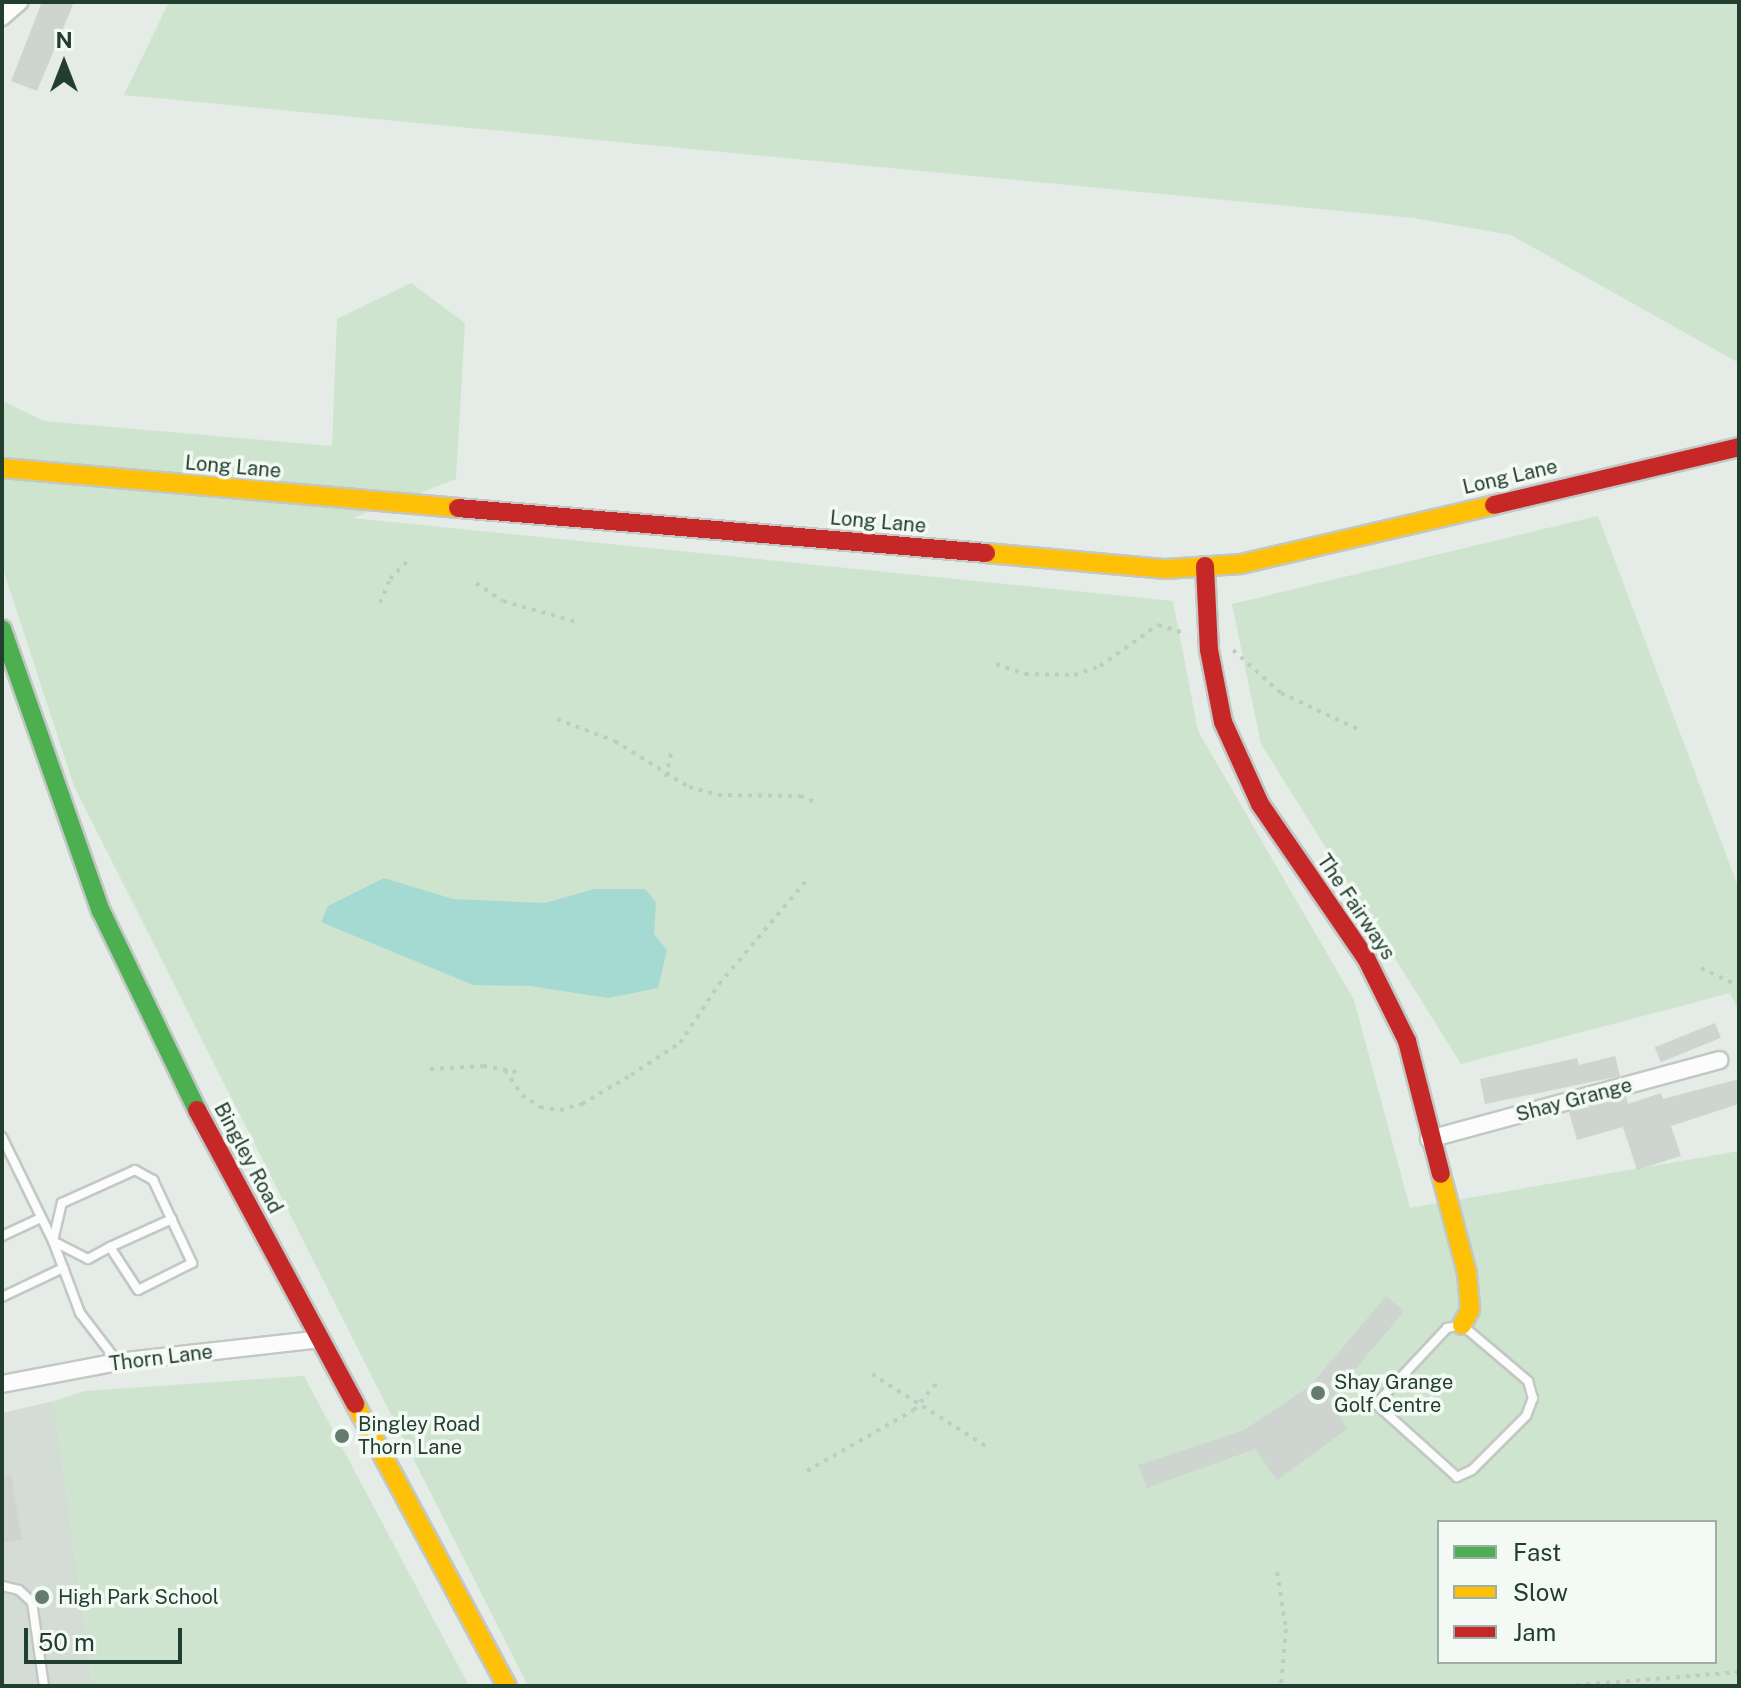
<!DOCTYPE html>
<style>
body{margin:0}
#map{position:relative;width:1741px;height:1688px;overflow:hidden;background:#e5ebe6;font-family:"Public Sans",sans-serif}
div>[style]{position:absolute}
.built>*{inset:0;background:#d3dcd5}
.green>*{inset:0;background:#cee4ce}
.water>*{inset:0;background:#a5dad2}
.building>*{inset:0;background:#ced4cf;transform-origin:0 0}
.path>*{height:4px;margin-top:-2px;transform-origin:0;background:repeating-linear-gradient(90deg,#c1cbc4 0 4px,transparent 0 10px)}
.roads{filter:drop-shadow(2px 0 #c2c8c3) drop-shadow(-2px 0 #c2c8c3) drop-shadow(0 2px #c2c8c3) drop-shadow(0 -2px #c2c8c3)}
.lane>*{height:8px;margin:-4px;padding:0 4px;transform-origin:4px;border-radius:4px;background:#fbfcfb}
.street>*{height:16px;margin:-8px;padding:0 8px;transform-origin:8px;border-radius:8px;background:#fbfcfb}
.fast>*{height:18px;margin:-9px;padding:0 9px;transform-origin:9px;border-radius:9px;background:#4caf50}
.slow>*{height:18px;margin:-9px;padding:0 9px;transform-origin:9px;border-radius:9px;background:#ffc107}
.jam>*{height:18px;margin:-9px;padding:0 9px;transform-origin:9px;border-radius:9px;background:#c62828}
.dots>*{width:22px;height:22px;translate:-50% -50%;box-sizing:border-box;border:4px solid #f3f9f4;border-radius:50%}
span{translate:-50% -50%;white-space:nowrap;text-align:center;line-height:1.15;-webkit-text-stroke:7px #f3f9f4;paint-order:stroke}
.street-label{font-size:20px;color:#223e2f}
.poi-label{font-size:20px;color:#223e2f}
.left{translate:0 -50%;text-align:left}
.frame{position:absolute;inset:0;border:4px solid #223e2f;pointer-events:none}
.legend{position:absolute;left:1437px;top:1520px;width:280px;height:144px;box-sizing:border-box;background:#f3f9f4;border:2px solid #9faea5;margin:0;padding:10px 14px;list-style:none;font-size:24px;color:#223e2f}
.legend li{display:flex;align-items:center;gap:16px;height:40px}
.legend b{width:40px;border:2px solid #9faea5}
.north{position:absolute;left:24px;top:24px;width:80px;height:80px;-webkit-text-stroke:6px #f3f9f4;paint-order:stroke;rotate:0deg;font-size:22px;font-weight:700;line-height:32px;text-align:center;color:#223e2f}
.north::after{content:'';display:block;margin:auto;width:28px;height:36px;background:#223e2f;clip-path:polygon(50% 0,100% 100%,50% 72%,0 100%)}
.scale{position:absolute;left:24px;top:1628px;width:158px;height:36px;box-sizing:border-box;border:4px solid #223e2f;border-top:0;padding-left:10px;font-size:24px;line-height:28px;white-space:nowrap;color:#223e2f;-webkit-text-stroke:6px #f3f9f4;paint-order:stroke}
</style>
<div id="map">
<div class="built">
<i style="clip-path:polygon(54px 1401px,93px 1686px,2px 1686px,2px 1413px)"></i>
</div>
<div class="green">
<i style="clip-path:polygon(169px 2px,1739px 2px,1739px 363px,1511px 235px,1414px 218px,124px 95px)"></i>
<i style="clip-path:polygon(evenodd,411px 283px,465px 323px,456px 479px,353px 518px,1173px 601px,1198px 731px,1354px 1000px,1410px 1208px,1739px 1151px,1739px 1686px,528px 1686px,74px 786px,2px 566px,2px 401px,44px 421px,332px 446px,337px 319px,411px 283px,1439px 1522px,1715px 1522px,1715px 1662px,1439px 1662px,1439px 1522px)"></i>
<i style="clip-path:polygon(1598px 516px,1739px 889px,1739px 1011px,1730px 993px,1461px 1064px,1261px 744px,1232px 604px)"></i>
<i style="clip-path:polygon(304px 1376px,469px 1686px,93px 1686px,54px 1401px,85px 1391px)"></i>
</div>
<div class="water">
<i style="clip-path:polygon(384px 878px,453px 899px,545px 903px,594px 889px,645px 889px,656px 902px,654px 934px,667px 950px,658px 988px,608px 998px,530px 986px,473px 985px,321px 922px,328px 906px)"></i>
</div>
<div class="building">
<i style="clip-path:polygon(42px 2px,74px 2px,37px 91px,11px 81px)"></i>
<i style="left:1715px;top:1023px;width:16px;height:65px;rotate:68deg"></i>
<i style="clip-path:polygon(1615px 1056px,1620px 1076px,1485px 1104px,1480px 1079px,1577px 1058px,1579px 1065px)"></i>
<i style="clip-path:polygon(1739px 1079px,1739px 1104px,1671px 1126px,1681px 1156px,1637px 1170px,1623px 1127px,1577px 1140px,1569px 1112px,1626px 1097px,1628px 1104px,1661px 1093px,1663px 1099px)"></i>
<i style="clip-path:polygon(1386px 1296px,1404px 1311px,1330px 1400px,1347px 1429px,1277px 1480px,1255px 1449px,1147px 1488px,1138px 1465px,1244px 1430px,1310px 1386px)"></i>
<i style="clip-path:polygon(11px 1475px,22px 1539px,2px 1543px,2px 1476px)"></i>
</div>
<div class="path">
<i style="left:476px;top:583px;width:32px;rotate:34deg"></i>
<i style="left:503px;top:601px;width:76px;rotate:16deg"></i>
<i style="left:380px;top:603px;width:26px;rotate:-67deg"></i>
<i style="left:390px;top:579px;width:28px;rotate:-46deg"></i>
<i style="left:1233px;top:650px;width:64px;rotate:41.9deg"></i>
<i style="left:1281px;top:693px;width:84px;rotate:25.3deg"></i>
<i style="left:996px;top:664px;width:31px;rotate:19deg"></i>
<i style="left:1025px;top:674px;width:49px;rotate:1.2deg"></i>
<i style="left:1074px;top:675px;width:28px;rotate:-19deg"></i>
<i style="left:1100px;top:666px;width:71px;rotate:-35.3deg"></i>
<i style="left:1158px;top:625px;width:30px;rotate:17deg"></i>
<i style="left:557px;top:719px;width:62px;rotate:20.8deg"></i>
<i style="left:615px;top:741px;width:87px;rotate:31.9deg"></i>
<i style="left:689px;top:787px;width:30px;rotate:15deg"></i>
<i style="left:718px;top:795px;width:82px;rotate:0.7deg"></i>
<i style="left:800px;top:796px;width:17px;rotate:21deg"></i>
<i style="left:666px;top:777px;width:24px;rotate:-78deg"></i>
<i style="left:1701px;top:968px;width:42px;rotate:25.3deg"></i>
<i style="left:430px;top:1069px;width:53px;rotate:-3.2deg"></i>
<i style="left:483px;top:1066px;width:34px;rotate:10deg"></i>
<i style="left:505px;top:1070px;width:30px;rotate:56deg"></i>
<i style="left:522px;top:1095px;width:22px;rotate:34deg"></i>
<i style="left:540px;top:1107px;width:20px;rotate:9deg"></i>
<i style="left:560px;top:1110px;width:23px;rotate:-15deg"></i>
<i style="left:582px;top:1104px;width:57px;rotate:-30.6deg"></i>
<i style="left:631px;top:1075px;width:59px;rotate:-33.1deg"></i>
<i style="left:680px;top:1043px;width:71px;rotate:-56.5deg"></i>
<i style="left:719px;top:984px;width:135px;rotate:-49.8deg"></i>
<i style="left:872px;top:1374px;width:140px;rotate:32.4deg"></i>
<i style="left:807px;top:1471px;width:123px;rotate:-29.7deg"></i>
<i style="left:914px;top:1410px;width:40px;rotate:-50deg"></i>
<i style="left:1277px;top:1572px;width:58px;rotate:81deg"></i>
<i style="left:1286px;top:1629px;width:57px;rotate:95deg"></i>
<i style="left:1566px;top:1686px;width:174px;rotate:-4.6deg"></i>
</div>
<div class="roads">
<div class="lane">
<i style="left:2px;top:1137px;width:116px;rotate:63.9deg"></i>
<i style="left:53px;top:1241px;width:77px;rotate:69.4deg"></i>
<i style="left:80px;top:1313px;width:61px;rotate:52.4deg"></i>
<i style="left:135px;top:1170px;width:21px;rotate:29deg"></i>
<i style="left:153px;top:1180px;width:92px;rotate:64.8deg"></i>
<i style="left:192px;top:1263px;width:60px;rotate:153.4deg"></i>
<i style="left:138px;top:1290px;width:51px;rotate:-123.1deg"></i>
<i style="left:110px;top:1247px;width:25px;rotate:151deg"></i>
<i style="left:88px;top:1259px;width:39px;rotate:-153deg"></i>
<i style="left:53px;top:1241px;width:39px;rotate:-77deg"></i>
<i style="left:62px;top:1203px;width:80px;rotate:-24.3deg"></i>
<i style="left:2px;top:1236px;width:43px;rotate:-24.8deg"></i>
<i style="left:110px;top:1247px;width:68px;rotate:-24.3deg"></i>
<i style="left:2px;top:1297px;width:68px;rotate:-25.4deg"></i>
<i style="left:1462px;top:1325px;width:87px;rotate:40.3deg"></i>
<i style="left:1528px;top:1381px;width:18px;rotate:74deg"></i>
<i style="left:1533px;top:1398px;width:19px;rotate:111deg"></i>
<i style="left:1526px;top:1416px;width:76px;rotate:135deg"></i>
<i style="left:1472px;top:1470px;width:17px;rotate:155deg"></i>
<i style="left:1457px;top:1477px;width:109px;rotate:-138deg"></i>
<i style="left:1376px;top:1404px;width:104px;rotate:-46.9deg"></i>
<i style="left:1447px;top:1328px;width:15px;rotate:-11deg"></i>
<i style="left:2px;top:1586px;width:17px;rotate:13deg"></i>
<i style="left:19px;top:1590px;width:18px;rotate:43deg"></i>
<i style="left:32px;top:1602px;width:85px;rotate:81.9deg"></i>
</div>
<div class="street">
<i style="left:2px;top:17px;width:23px;rotate:-41deg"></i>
<i style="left:1429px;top:1139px;width:301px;rotate:-15.2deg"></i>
<i style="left:2px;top:1384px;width:117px;rotate:-10.8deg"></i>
<i style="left:117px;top:1362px;width:205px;rotate:-6.4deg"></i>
</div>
<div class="fast">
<i style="left:2px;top:629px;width:299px;rotate:70.7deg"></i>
<i style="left:101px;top:911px;width:221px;rotate:64.2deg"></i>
</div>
<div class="slow">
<i style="left:2px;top:468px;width:458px;rotate:5deg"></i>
<i style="left:986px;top:553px;width:181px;rotate:5.1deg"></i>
<i style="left:1166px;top:569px;width:75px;rotate:-3.8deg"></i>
<i style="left:1241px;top:564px;width:260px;rotate:-13.1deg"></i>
<i style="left:1441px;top:1174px;width:102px;rotate:75.3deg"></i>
<i style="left:1467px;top:1273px;width:37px;rotate:85deg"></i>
<i style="left:1470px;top:1310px;width:17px;rotate:118deg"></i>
<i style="left:355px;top:1404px;width:320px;rotate:61.7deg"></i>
</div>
<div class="jam">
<i style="left:1494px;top:505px;width:252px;rotate:-13.3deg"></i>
<i style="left:458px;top:508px;width:530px;rotate:4.87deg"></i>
<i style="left:1205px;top:566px;width:84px;rotate:87.3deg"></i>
<i style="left:1209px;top:650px;width:73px;rotate:79deg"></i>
<i style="left:1223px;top:722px;width:90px;rotate:65.7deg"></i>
<i style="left:1260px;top:804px;width:187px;rotate:55.5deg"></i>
<i style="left:1366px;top:958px;width:93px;rotate:63.7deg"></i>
<i style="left:1407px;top:1041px;width:137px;rotate:75.7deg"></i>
<i style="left:197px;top:1110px;width:334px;rotate:61.7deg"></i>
</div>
</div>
<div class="dots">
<i style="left:1318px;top:1393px;background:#667b6f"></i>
<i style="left:342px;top:1436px;background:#667b6f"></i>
<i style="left:42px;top:1597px;background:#667b6f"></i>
</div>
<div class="street-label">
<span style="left:233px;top:467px;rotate:5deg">Long Lane</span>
<span style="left:1510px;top:477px;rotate:-13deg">Long Lane</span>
<span style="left:878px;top:522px;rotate:5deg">Long Lane</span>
<span style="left:1356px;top:907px;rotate:56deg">The Fairways</span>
<span style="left:1574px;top:1100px;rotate:-15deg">Shay Grange</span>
<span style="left:248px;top:1158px;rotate:62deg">Bingley Road</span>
<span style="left:161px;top:1358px;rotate:-7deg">Thorn Lane</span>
</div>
<div class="poi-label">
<span class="left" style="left:1334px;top:1394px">Shay Grange<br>Golf Centre</span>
<span class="left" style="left:358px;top:1436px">Bingley Road<br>Thorn Lane</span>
<span class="left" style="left:58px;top:1597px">High Park School</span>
</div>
<div class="frame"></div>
<ul class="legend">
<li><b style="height:10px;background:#4caf50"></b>Fast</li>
<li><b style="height:10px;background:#ffc107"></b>Slow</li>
<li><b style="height:10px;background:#c62828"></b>Jam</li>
</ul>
<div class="north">N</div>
<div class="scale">50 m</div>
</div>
